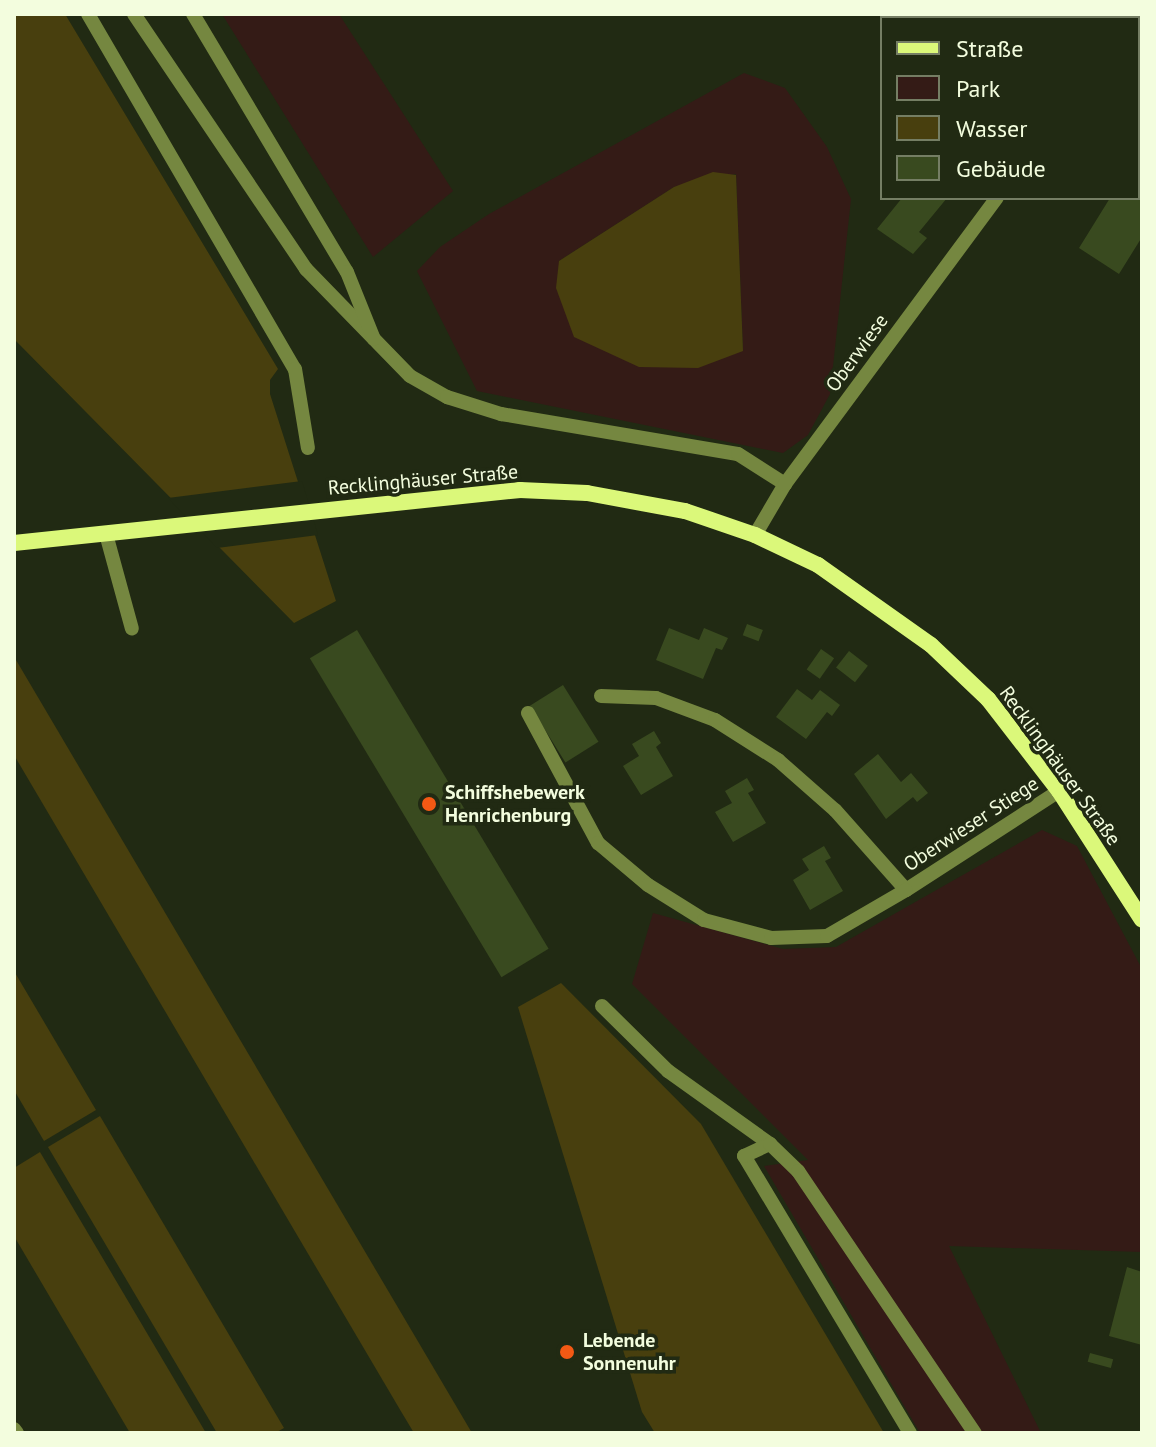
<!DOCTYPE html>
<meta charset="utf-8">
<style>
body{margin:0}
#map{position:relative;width:1156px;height:1447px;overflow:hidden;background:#212a13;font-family:"PT Sans",sans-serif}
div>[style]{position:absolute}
.green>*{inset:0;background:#341b16}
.water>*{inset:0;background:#483f0e}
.pier>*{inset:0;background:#212a13}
.building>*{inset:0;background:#394a1f;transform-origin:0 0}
.service>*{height:14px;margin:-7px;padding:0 7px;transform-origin:7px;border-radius:7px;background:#758740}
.secondary>*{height:16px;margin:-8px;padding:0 8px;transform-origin:8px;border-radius:8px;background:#dbf87a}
.dots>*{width:22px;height:22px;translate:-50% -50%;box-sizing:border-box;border:4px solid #212a13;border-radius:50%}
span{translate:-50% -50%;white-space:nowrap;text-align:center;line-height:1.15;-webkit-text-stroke:7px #212a13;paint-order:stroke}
.street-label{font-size:20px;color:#f3fdde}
.poi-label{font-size:20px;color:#f3fdde;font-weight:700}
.left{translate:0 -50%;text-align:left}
.frame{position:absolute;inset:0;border:16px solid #f3fdde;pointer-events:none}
.legend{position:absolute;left:880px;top:16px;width:260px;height:184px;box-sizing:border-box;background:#212a13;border:2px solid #757e64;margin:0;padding:10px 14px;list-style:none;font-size:24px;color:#f3fdde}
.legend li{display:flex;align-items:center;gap:16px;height:40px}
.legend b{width:40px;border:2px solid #757e64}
</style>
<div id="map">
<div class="green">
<i style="clip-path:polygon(222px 14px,339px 14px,453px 191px,373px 257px)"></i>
<i style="clip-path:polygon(evenodd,744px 73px,785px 88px,827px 147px,851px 199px,830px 394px,808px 435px,783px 453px,477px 391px,417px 271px,440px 247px,489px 214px,744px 73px,736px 174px,743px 350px,559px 261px,674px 187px,736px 174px)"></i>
<i style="clip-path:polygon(1042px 830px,1077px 846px,1142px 969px,1142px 1252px,949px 1246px,1041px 1433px,920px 1433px,764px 1166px,808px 1160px,632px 984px,653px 913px,783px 949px,836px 947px)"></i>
</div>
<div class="water">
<i style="clip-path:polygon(14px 14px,65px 14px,278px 369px,270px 380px,270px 394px,336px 601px,294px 623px,14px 339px)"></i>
<i style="clip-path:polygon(713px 172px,736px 175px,743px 351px,698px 368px,639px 367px,574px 337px,556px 288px,559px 261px,674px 187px)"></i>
<i style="clip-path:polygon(14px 658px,16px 660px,472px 1433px,414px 1433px,402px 1413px,14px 755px)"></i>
<i style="clip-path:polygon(14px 971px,96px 1110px,44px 1141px,14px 1090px)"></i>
<i style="clip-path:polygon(561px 983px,701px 1124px,884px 1433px,655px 1433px,642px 1412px,518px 1007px)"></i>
<i style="clip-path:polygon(100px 1116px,284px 1428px,275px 1433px,217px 1433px,48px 1147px)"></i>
<i style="clip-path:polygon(40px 1152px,206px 1433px,130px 1433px,14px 1236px,14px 1168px)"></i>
</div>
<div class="pier">
<i style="clip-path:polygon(302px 481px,318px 535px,217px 548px,168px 498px)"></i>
</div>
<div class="building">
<i style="clip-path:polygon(1138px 161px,1142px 237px,1119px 274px,1079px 248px,1110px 198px,1138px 198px)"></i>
<i style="clip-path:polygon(902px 198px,947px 198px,919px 232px,927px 238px,913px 254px,877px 229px)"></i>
<i style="left:747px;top:624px;width:17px;height:12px;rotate:21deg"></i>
<i style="clip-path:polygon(669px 628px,699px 640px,704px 628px,728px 638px,722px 650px,716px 648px,703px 679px,656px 660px)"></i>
<i style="left:357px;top:630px;width:372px;height:55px;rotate:59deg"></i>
<i style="left:821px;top:649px;width:16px;height:25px;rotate:35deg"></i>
<i style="left:849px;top:651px;width:24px;height:21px;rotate:38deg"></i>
<i style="left:563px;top:685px;width:67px;height:39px;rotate:58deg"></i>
<i style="clip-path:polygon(797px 689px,812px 700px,820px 690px,840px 705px,832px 716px,827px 712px,806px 739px,776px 717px)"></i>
<i style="clip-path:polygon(654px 731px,661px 743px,656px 747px,673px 776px,641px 795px,623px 766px,639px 756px,632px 744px)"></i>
<i style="clip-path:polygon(878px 754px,901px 782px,911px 773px,928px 793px,917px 802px,913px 797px,886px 819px,854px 774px)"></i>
<i style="clip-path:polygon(747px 778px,754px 790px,748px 793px,766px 823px,733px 842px,715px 812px,732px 803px,725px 791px)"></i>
<i style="clip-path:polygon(824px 846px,831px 858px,825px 861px,843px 891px,810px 910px,793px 880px,809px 870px,802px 859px)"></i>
<i style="clip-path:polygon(1127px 1267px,1142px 1272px,1142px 1345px,1109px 1336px)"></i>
<i style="left:1090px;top:1353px;width:24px;height:9px;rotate:15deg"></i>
</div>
<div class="service">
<i style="left:88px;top:14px;width:411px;rotate:59.8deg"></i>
<i style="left:295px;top:369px;width:80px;rotate:80.7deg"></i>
<i style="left:134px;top:14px;width:308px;rotate:56deg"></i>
<i style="left:306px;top:269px;width:149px;rotate:45.8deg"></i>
<i style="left:410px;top:376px;width:43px;rotate:29.6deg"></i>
<i style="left:447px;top:397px;width:57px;rotate:17.5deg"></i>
<i style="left:501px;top:414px;width:240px;rotate:9.6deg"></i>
<i style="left:738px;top:454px;width:56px;rotate:32.6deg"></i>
<i style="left:193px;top:14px;width:300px;rotate:59.2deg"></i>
<i style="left:347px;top:272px;width:72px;rotate:68.1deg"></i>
<i style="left:1015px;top:14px;width:4px;rotate:76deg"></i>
<i style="left:1138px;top:74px;width:6px;rotate:-45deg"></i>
<i style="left:106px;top:534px;width:98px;rotate:74.7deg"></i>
<i style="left:755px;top:535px;width:59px;rotate:-59.5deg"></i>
<i style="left:785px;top:484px;width:356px;rotate:-53.5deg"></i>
<i style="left:601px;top:696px;width:55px;rotate:2.1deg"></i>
<i style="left:656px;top:698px;width:63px;rotate:20.4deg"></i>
<i style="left:715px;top:720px;width:75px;rotate:32.4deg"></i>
<i style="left:778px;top:760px;width:76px;rotate:41.3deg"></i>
<i style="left:835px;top:810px;width:107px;rotate:48.4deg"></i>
<i style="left:906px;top:890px;width:182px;rotate:-32.9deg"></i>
<i style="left:528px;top:713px;width:148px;rotate:61.7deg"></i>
<i style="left:598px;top:843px;width:65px;rotate:40deg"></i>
<i style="left:648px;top:885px;width:66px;rotate:32deg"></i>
<i style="left:704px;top:920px;width:69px;rotate:15deg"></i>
<i style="left:771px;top:938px;width:56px;rotate:-2deg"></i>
<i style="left:827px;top:936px;width:91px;rotate:-30.2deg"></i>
<i style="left:602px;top:1006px;width:93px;rotate:44.6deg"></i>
<i style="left:668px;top:1071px;width:125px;rotate:35.6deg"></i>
<i style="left:14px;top:1429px;width:5px;rotate:53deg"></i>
<i style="left:910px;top:1433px;width:323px;rotate:-120.9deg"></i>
<i style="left:744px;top:1156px;width:29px;rotate:-25deg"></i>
<i style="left:770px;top:1144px;width:39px;rotate:44deg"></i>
<i style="left:798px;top:1171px;width:316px;rotate:56deg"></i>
</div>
<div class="secondary">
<i style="left:14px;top:543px;width:509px;rotate:-5.98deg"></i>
<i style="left:520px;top:490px;width:67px;rotate:2.6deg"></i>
<i style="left:587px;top:493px;width:100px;rotate:10.4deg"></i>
<i style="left:685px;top:511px;width:74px;rotate:18.9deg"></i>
<i style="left:755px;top:535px;width:70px;rotate:25.5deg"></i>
<i style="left:818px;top:565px;width:138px;rotate:35.3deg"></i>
<i style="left:931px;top:645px;width:79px;rotate:43.5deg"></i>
<i style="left:988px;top:699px;width:116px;rotate:52.3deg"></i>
<i style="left:1059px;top:791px;width:153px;rotate:57.2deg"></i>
</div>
<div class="dots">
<i style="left:429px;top:804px;background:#f35914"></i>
<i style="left:567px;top:1352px;background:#f35914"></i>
</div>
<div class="street-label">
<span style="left:857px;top:353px;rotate:-54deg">Oberwiese</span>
<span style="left:423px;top:480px;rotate:-5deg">Recklinghäuser Straße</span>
<span style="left:1060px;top:766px;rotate:54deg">Recklinghäuser Straße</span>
<span style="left:971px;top:824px;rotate:-33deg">Oberwieser Stiege</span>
</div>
<div class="poi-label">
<span class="left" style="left:445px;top:804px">Schiffshebewerk<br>Henrichenburg</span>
<span class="left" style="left:583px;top:1352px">Lebende<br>Sonnenuhr</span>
</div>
<div class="frame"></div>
<ul class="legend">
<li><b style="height:10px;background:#dbf87a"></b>Straße</li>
<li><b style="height:22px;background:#341b16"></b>Park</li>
<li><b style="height:22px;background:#483f0e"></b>Wasser</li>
<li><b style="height:22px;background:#394a1f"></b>Gebäude</li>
</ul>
</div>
